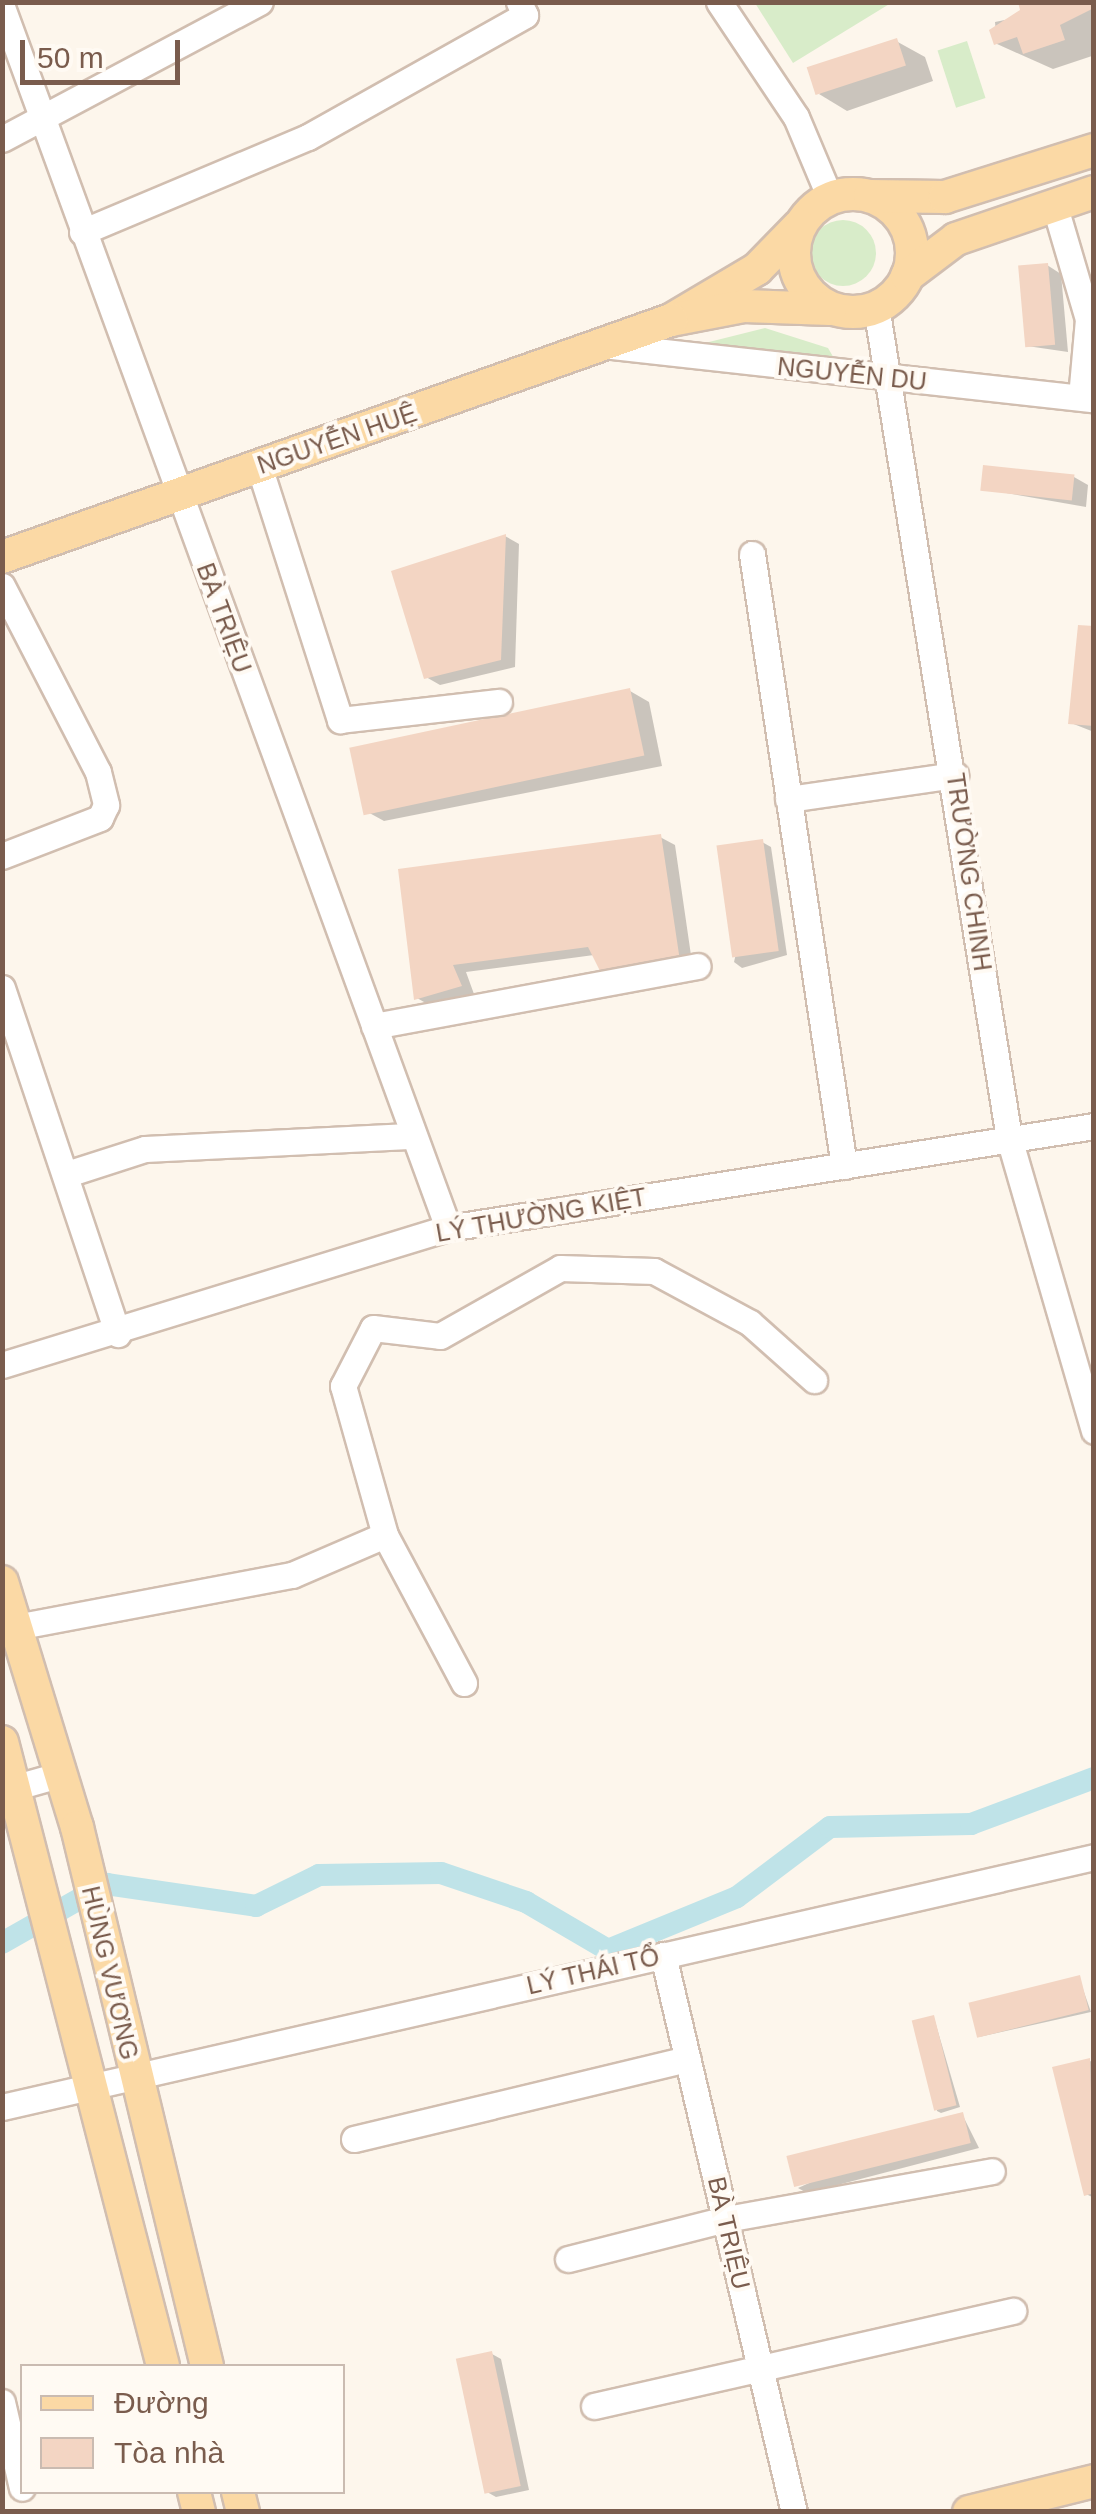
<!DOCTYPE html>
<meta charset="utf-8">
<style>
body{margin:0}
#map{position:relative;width:1096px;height:2514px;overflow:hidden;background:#fdf6ec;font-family:Helvetica,sans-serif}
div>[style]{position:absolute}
.green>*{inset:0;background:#d8ecc9;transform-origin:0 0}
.round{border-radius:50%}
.shadow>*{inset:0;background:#0003}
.canal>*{height:22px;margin:-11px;padding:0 11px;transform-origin:11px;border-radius:11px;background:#bfe3e8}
.building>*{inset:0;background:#f3d5c3;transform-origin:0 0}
.roads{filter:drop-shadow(2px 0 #d1beb0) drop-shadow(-2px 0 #d1beb0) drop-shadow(0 2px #d1beb0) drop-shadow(0 -2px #d1beb0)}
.minor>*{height:25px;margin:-12.5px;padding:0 12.5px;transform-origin:12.5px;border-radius:12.5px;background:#fff}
.major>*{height:32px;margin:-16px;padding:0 16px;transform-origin:16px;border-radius:16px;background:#fbd9a5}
.major>.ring{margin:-16px;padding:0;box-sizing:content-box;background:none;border:32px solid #fbd9a5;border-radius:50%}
span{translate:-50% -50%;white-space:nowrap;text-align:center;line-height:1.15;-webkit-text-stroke:8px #fffaf3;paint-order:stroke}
.street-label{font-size:25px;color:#7a5c4d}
.frame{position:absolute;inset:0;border:5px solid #7a5c4d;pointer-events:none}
.legend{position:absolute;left:20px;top:2364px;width:325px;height:130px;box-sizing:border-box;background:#fffaf3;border:2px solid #cabbb1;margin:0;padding:12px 18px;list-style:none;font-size:30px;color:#7a5c4d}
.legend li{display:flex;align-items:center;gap:20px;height:50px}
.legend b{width:50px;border:2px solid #cabbb1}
.scale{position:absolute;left:20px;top:40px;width:160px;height:45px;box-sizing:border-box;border:5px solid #7a5c4d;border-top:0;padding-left:12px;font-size:30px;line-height:35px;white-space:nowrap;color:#7a5c4d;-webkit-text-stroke:8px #fffaf3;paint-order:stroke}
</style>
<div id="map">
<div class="green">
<i style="clip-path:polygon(755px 3px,891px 3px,793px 63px)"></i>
<i style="left:967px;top:41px;width:60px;height:31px;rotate:72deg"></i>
<i class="round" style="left:810px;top:220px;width:66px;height:66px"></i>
<i style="clip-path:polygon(765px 328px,828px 348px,835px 360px,697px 345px)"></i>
</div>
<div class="shadow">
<i style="clip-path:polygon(1094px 2px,1092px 56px,1053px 69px,997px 44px,995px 22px)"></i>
<i style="clip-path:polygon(896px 41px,925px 57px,933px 81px,847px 111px,819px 94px)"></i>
<i style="clip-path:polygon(1047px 265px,1061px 274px,1068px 352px,1027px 346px)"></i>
<i style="clip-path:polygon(1074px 477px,1088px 485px,1086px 507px,983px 489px)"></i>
<i style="clip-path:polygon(505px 536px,519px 544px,515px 667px,440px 685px,426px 677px)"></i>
<i style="clip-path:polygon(1094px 629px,1094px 732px,1071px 723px)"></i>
<i style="clip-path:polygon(630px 691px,649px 702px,662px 766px,384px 821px,364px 810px)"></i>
<i style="clip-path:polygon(660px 837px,675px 845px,693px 969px,594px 955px,466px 972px,474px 994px,431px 1006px,417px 998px,401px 871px)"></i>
<i style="clip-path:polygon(762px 842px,771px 847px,787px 955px,742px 968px,734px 962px)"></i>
<i style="clip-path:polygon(1079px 1978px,1091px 2012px,979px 2037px)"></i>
<i style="clip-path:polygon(934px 2018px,960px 2107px,941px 2113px,937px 2111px)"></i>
<i style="clip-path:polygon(1090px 2061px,1094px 2063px,1094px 2198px,1086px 2194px)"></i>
<i style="clip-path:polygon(962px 2114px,979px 2148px,807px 2193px,798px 2188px)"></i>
<i style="clip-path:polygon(492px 2354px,501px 2359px,529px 2490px,496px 2497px,487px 2492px)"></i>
</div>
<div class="canal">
<i style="left:2px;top:1943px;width:120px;rotate:-29.6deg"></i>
<i style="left:106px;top:1884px;width:152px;rotate:8.3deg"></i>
<i style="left:256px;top:1906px;width:70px;rotate:-26.2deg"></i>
<i style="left:319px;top:1875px;width:122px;rotate:-0.9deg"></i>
<i style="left:441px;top:1873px;width:90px;rotate:18.8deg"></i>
<i style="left:526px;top:1902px;width:95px;rotate:30.3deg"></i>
<i style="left:608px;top:1950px;width:139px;rotate:-22.3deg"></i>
<i style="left:737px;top:1897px;width:116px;rotate:-37deg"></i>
<i style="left:830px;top:1827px;width:141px;rotate:-1.2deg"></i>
<i style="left:971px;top:1824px;width:131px;rotate:-20.5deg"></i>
</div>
<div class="building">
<i style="clip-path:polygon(1018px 2px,1094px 2px,1094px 8px,1060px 25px,1065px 40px,1023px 54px,1017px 37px,994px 45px,989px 30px,1020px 10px)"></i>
<i style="left:897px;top:38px;width:29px;height:95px;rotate:72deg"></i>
<i style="left:1048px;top:263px;width:82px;height:30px;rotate:85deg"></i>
<i style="left:983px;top:465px;width:92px;height:26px;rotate:6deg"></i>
<i style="clip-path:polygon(506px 534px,501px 660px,424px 679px,391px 571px)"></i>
<i style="clip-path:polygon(1078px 625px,1094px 626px,1094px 726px,1068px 724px)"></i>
<i style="left:630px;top:688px;width:69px;height:287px;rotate:78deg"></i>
<i style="clip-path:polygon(661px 834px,680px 961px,601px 973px,588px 947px,453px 965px,462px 986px,414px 1000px,398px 869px)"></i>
<i style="left:763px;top:839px;width:113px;height:47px;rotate:82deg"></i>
<i style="left:1080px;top:1975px;width:36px;height:115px;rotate:76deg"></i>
<i style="left:934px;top:2015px;width:93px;height:23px;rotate:76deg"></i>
<i style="clip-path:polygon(1090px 2058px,1094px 2193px,1084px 2196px,1052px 2067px)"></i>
<i style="left:963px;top:2112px;width:32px;height:182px;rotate:76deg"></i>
<i style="left:492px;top:2351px;width:138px;height:37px;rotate:78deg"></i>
</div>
<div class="roads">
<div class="minor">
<i style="left:719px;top:2px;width:138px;rotate:56.2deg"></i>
<i style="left:796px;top:117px;width:88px;rotate:67.2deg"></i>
<i style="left:2px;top:7px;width:1300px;rotate:69.93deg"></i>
<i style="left:2px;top:139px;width:292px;rotate:-28deg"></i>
<i style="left:1055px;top:207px;width:117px;rotate:73.6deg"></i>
<i style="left:1088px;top:319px;width:78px;rotate:95.1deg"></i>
<i style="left:82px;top:232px;width:245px;rotate:-22.8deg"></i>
<i style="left:308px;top:137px;width:249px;rotate:-29.3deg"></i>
<i style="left:525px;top:15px;width:14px;rotate:-115deg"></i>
<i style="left:876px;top:306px;width:843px;rotate:80.92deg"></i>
<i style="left:1009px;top:1138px;width:305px;rotate:73.8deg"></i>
<i style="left:611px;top:346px;width:486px;rotate:6.3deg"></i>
<i style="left:259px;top:466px;width:267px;rotate:72.3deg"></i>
<i style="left:340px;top:720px;width:160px;rotate:-6.5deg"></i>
<i style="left:752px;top:554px;width:619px;rotate:81.45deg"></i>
<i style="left:2px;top:586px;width:209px;rotate:62.7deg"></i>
<i style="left:98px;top:772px;width:34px;rotate:76deg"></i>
<i style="left:106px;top:805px;width:14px;rotate:115deg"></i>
<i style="left:100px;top:818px;width:105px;rotate:158.8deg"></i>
<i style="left:788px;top:799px;width:169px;rotate:-8.2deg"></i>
<i style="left:2px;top:988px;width:365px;rotate:71.5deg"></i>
<i style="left:374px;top:1026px;width:329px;rotate:-10.5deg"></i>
<i style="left:67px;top:1174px;width:82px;rotate:-17.8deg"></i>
<i style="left:145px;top:1149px;width:269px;rotate:-2.8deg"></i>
<i style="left:2px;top:1365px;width:467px;rotate:-17.1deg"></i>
<i style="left:448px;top:1228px;width:654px;rotate:-8.97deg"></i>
<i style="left:16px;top:1627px;width:281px;rotate:-10.7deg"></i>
<i style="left:292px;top:1575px;width:101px;rotate:-23.3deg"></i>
<i style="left:464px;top:1683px;width:168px;rotate:-118.1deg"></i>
<i style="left:385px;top:1535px;width:155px;rotate:-105.7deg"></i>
<i style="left:343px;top:1386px;width:65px;rotate:-62.7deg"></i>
<i style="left:373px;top:1328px;width:67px;rotate:6.8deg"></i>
<i style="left:440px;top:1336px;width:138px;rotate:-29.5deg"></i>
<i style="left:560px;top:1268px;width:94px;rotate:1.8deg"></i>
<i style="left:654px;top:1271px;width:109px;rotate:28.4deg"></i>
<i style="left:750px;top:1323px;width:86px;rotate:41.7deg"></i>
<i style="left:2px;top:1791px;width:62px;rotate:-15.8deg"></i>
<i style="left:663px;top:1955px;width:572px;rotate:76.77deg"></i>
<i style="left:2px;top:2107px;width:1120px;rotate:-12.89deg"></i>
<i style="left:354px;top:2139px;width:343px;rotate:-13.5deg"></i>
<i style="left:568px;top:2259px;width:163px;rotate:-14.2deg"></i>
<i style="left:726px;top:2219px;width:270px;rotate:-10.2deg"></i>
<i style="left:2px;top:2402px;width:88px;rotate:76.9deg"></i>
<i style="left:594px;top:2406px;width:430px;rotate:-12.8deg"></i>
</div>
<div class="major">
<i class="ring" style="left:794px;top:194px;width:86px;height:86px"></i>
<i style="left:870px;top:196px;width:75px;rotate:0.8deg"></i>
<i style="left:945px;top:197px;width:156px;rotate:-17.5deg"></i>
<i style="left:799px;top:226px;width:60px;rotate:134.3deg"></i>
<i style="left:757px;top:269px;width:100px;rotate:149.3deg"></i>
<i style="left:671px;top:320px;width:74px;rotate:-10.9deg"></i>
<i style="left:744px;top:306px;width:86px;rotate:2deg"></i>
<i style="left:907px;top:276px;width:61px;rotate:-37.1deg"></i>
<i style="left:956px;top:239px;width:146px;rotate:-18.8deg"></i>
<i style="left:2px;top:557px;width:710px;rotate:-19.51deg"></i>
<i style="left:2px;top:1582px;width:256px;rotate:73deg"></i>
<i style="left:77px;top:1827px;width:554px;rotate:76.44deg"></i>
<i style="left:2px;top:1742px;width:644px;rotate:75.53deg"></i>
<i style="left:194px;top:2492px;width:21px;rotate:76deg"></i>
<i style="left:238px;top:2492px;width:21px;rotate:76deg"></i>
<i style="left:969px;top:2512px;width:129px;rotate:-13.9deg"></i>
</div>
</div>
<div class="street-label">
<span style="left:852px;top:374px;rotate:6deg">NGUYỄN DU</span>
<span style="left:337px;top:439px;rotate:-19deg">NGUYỄN HUỆ</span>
<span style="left:224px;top:618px;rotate:70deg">BÀ TRIỆU</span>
<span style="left:969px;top:872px;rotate:82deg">TRƯỜNG CHINH</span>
<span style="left:541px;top:1215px;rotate:-10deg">LÝ THƯỜNG KIỆT</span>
<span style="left:593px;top:1971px;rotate:-13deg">LÝ THÁI TỔ</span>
<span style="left:110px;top:1973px;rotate:77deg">HÙNG VƯƠNG</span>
<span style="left:729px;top:2233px;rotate:77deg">BÀ TRIỆU</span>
</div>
<div class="frame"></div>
<ul class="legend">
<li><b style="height:12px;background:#fbd9a5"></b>Đường</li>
<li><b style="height:28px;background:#f3d5c3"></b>Tòa nhà</li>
</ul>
<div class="scale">50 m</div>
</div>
